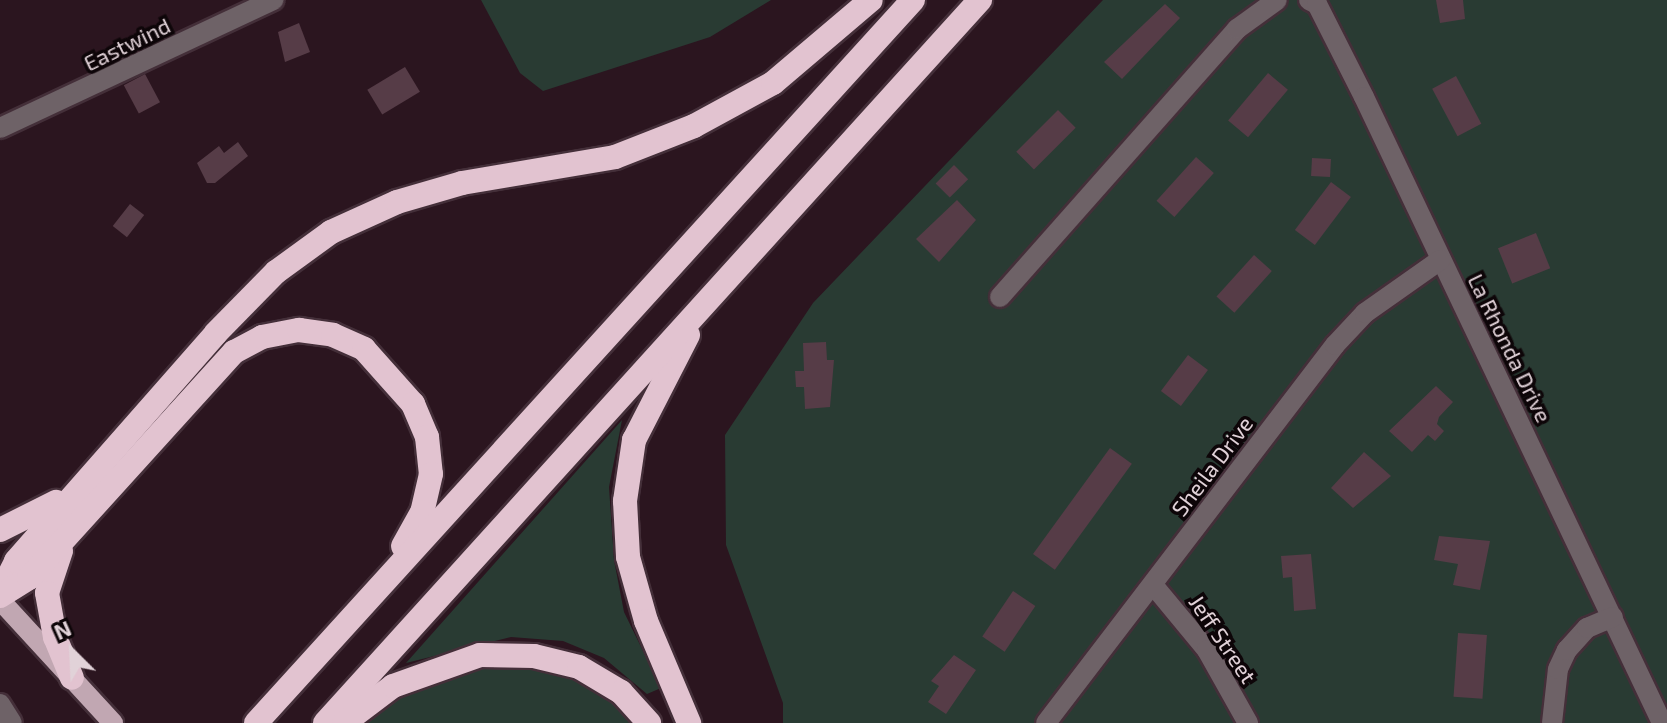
<!DOCTYPE html>
<style>
body{margin:0}
#map{position:relative;width:1667px;height:723px;overflow:hidden;background:#2b151f;font-family:"Exo 2",sans-serif}
div>[style]{position:absolute}
.green>*{inset:0;background:#293b33}
.building>*{inset:0;background:#563c47;transform-origin:0 0}
.roads{filter:drop-shadow(2px 0 #442f39) drop-shadow(-2px 0 #442f39) drop-shadow(0 2px #442f39) drop-shadow(0 -2px #442f39)}
.minor>*{height:20px;margin:-10px;padding:0 10px;transform-origin:10px;border-radius:10px;background:#6e6267}
.major>*{height:20px;margin:-10px;padding:0 10px;transform-origin:10px;border-radius:10px;background:#c1a7b2}
.highway>*{height:24px;margin:-12px;padding:0 12px;transform-origin:12px;border-radius:12px;background:#e2c3d0}
span{translate:-50% -50%;white-space:nowrap;text-align:center;line-height:1.15;-webkit-text-stroke:7px #0d0508;paint-order:stroke}
.street-label{font-size:22px;color:#e1d2d8}
.north{position:absolute;left:32px;top:611px;width:80px;height:80px;-webkit-text-stroke:6px #0d0508;paint-order:stroke;rotate:336deg;font-size:22px;font-weight:700;line-height:32px;text-align:center;color:#e1d2d8}
.north::after{content:'';display:block;margin:auto;width:28px;height:36px;background:#e1d2d8;clip-path:polygon(50% 0,100% 100%,50% 72%,0 100%)}
</style>
<div id="map">
<div class="green">
<i style="clip-path:polygon(481px 0,771px 0,710px 37px,543px 91px,520px 73px)"></i>
<i style="clip-path:polygon(1103px 0,1667px 0,1667px 723px,783px 723px,783px 703px,726px 545px,725px 435px,813px 303px)"></i>
<i style="clip-path:polygon(622px 420px,609px 487px,614px 560px,624px 612px,661px 688px,647px 694px,604px 658px,563px 641px,511px 637px,406px 663px)"></i>
<i style="clip-path:polygon(481px 663px,554px 668px,597px 688px,638px 723px,365px 723px,415px 686px)"></i>
</div>
<div class="building">
<i style="clip-path:polygon(1436px 0,1463px 0,1465px 19px,1440px 23px)"></i>
<i style="clip-path:polygon(1165px 4px,1180px 18px,1122px 79px,1104px 62px)"></i>
<i style="clip-path:polygon(299px 23px,310px 52px,285px 62px,278px 32px)"></i>
<i style="left:405px;top:67px;width:29px;height:44px;rotate:59deg"></i>
<i style="left:1268px;top:73px;width:26px;height:62px;rotate:40deg"></i>
<i style="left:145px;top:74px;width:32px;height:24px;rotate:62deg"></i>
<i style="left:1456px;top:76px;width:54px;height:27px;rotate:62deg"></i>
<i style="left:1058px;top:110px;width:25px;height:59px;rotate:45deg"></i>
<i style="clip-path:polygon(238px 142px,248px 156px,215px 183px,207px 183px,197px 163px,219px 146px,224px 153px)"></i>
<i style="left:1196px;top:157px;width:24px;height:59px;rotate:42deg"></i>
<i style="left:1312px;top:158px;width:19px;height:18px;rotate:3deg"></i>
<i style="left:954px;top:165px;width:20px;height:26px;rotate:45deg"></i>
<i style="left:1331px;top:182px;width:25px;height:60px;rotate:37deg"></i>
<i style="clip-path:polygon(957px 200px,976px 220px,939px 262px,916px 239px)"></i>
<i style="left:130px;top:204px;width:18px;height:28px;rotate:38deg"></i>
<i style="left:1536px;top:233px;width:38px;height:41px;rotate:68deg"></i>
<i style="left:1254px;top:255px;width:24px;height:56px;rotate:42deg"></i>
<i style="clip-path:polygon(826px 342px,827px 360px,834px 360px,830px 407px,805px 409px,804px 387px,796px 387px,795px 371px,804px 371px,803px 343px)"></i>
<i style="left:1188px;top:355px;width:25px;height:45px;rotate:37deg"></i>
<i style="clip-path:polygon(1436px 386px,1453px 402px,1439px 417px,1437px 424px,1444px 431px,1435px 441px,1428px 435px,1412px 452px,1389px 431px)"></i>
<i style="left:1110px;top:448px;width:27px;height:131px;rotate:36deg"></i>
<i style="clip-path:polygon(1364px 452px,1391px 476px,1353px 508px,1331px 488px)"></i>
<i style="clip-path:polygon(1439px 536px,1490px 541px,1480px 590px,1453px 585px,1458px 564px,1434px 560px)"></i>
<i style="clip-path:polygon(1311px 554px,1316px 609px,1294px 611px,1292px 577px,1283px 578px,1281px 556px)"></i>
<i style="left:1013px;top:591px;width:27px;height:55px;rotate:34deg"></i>
<i style="left:1458px;top:633px;width:29px;height:64px;rotate:4deg"></i>
<i style="clip-path:polygon(954px 655px,976px 670px,946px 714px,928px 702px,939px 686px,931px 681px)"></i>
</div>
<div class="roads">
<div class="minor">
<i style="left:1309px;top:0;width:9px;rotate:27deg"></i>
<i style="left:1317px;top:4px;width:104px;rotate:63.2deg"></i>
<i style="left:1364px;top:97px;width:693px;rotate:64.54deg"></i>
<i style="left:0;top:128px;width:302px;rotate:-25.1deg"></i>
<i style="left:1000px;top:297px;width:358px;rotate:-48.5deg"></i>
<i style="left:1237px;top:29px;width:49px;rotate:-35.9deg"></i>
<i style="left:1154px;top:586px;width:83px;rotate:50.4deg"></i>
<i style="left:1207px;top:650px;width:84px;rotate:60.7deg"></i>
<i style="left:0;top:704px;width:22px;rotate:58deg"></i>
<i style="left:1046px;top:723px;width:476px;rotate:-52.6deg"></i>
<i style="left:1335px;top:345px;width:44px;rotate:-46.8deg"></i>
<i style="left:1365px;top:313px;width:92px;rotate:-35.2deg"></i>
<i style="left:1552px;top:723px;width:54px;rotate:-83.7deg"></i>
<i style="left:1558px;top:669px;width:21px;rotate:-65deg"></i>
<i style="left:1567px;top:650px;width:30px;rotate:-48deg"></i>
<i style="left:1587px;top:628px;width:28px;rotate:-23deg"></i>
</div>
<div class="major">
<i style="left:0;top:600px;width:167px;rotate:47.4deg"></i>
</div>
<div class="highway">
<i style="left:688px;top:335px;width:118px;rotate:117.2deg"></i>
<i style="left:634px;top:440px;width:62px;rotate:98.4deg"></i>
<i style="left:625px;top:501px;width:56px;rotate:86.9deg"></i>
<i style="left:628px;top:557px;width:66px;rotate:74.3deg"></i>
<i style="left:646px;top:621px;width:111px;rotate:67.1deg"></i>
<i style="left:0;top:530px;width:63px;rotate:-26.6deg"></i>
<i style="left:61px;top:551px;width:44px;rotate:108.4deg"></i>
<i style="left:47px;top:593px;width:45px;rotate:79.7deg"></i>
<i style="left:55px;top:637px;width:44px;rotate:67.5deg"></i>
<i style="left:0;top:593px;width:36px;rotate:-63deg"></i>
<i style="left:16px;top:561px;width:303px;rotate:-48.7deg"></i>
<i style="left:216px;top:333px;width:86px;rotate:-45.5deg"></i>
<i style="left:276px;top:272px;width:68px;rotate:-36deg"></i>
<i style="left:331px;top:232px;width:72px;rotate:-24.4deg"></i>
<i style="left:397px;top:202px;width:68px;rotate:-16.3deg"></i>
<i style="left:462px;top:183px;width:155px;rotate:-9.6deg"></i>
<i style="left:615px;top:157px;width:85px;rotate:-21.4deg"></i>
<i style="left:694px;top:126px;width:90px;rotate:-28.6deg"></i>
<i style="left:773px;top:83px;width:128px;rotate:-40.3deg"></i>
<i style="left:0;top:596px;width:34px;rotate:-32deg"></i>
<i style="left:29px;top:578px;width:305px;rotate:-47.8deg"></i>
<i style="left:234px;top:352px;width:32px;rotate:-28deg"></i>
<i style="left:262px;top:337px;width:38px;rotate:-11deg"></i>
<i style="left:299px;top:330px;width:34px;rotate:8deg"></i>
<i style="left:333px;top:335px;width:34px;rotate:24deg"></i>
<i style="left:364px;top:349px;width:74px;rotate:48.3deg"></i>
<i style="left:413px;top:404px;width:36px;rotate:67deg"></i>
<i style="left:427px;top:437px;width:37px;rotate:84deg"></i>
<i style="left:431px;top:474px;width:39px;rotate:103deg"></i>
<i style="left:422px;top:512px;width:39px;rotate:119deg"></i>
<i style="left:256px;top:723px;width:977px;rotate:-47.74deg"></i>
<i style="left:325px;top:723px;width:976px;rotate:-47.83deg"></i>
<i style="left:344px;top:723px;width:61px;rotate:-37.1deg"></i>
<i style="left:393px;top:686px;width:92px;rotate:-19.6deg"></i>
<i style="left:480px;top:655px;width:54px;rotate:1.1deg"></i>
<i style="left:534px;top:656px;width:46px;rotate:13.7deg"></i>
<i style="left:579px;top:667px;width:49px;rotate:30.8deg"></i>
<i style="left:621px;top:692px;width:42px;rotate:47.9deg"></i>
</div>
</div>
<div class="street-label">
<span style="left:127px;top:44px;rotate:-26deg">Eastwind</span>
<span style="left:1510px;top:348px;rotate:64deg">La Rhonda Drive</span>
<span style="left:1212px;top:466px;rotate:-53deg">Sheila Drive</span>
<span style="left:1223px;top:639px;rotate:56deg">Jeff Street</span>
</div>
<div class="north">N</div>
</div>
